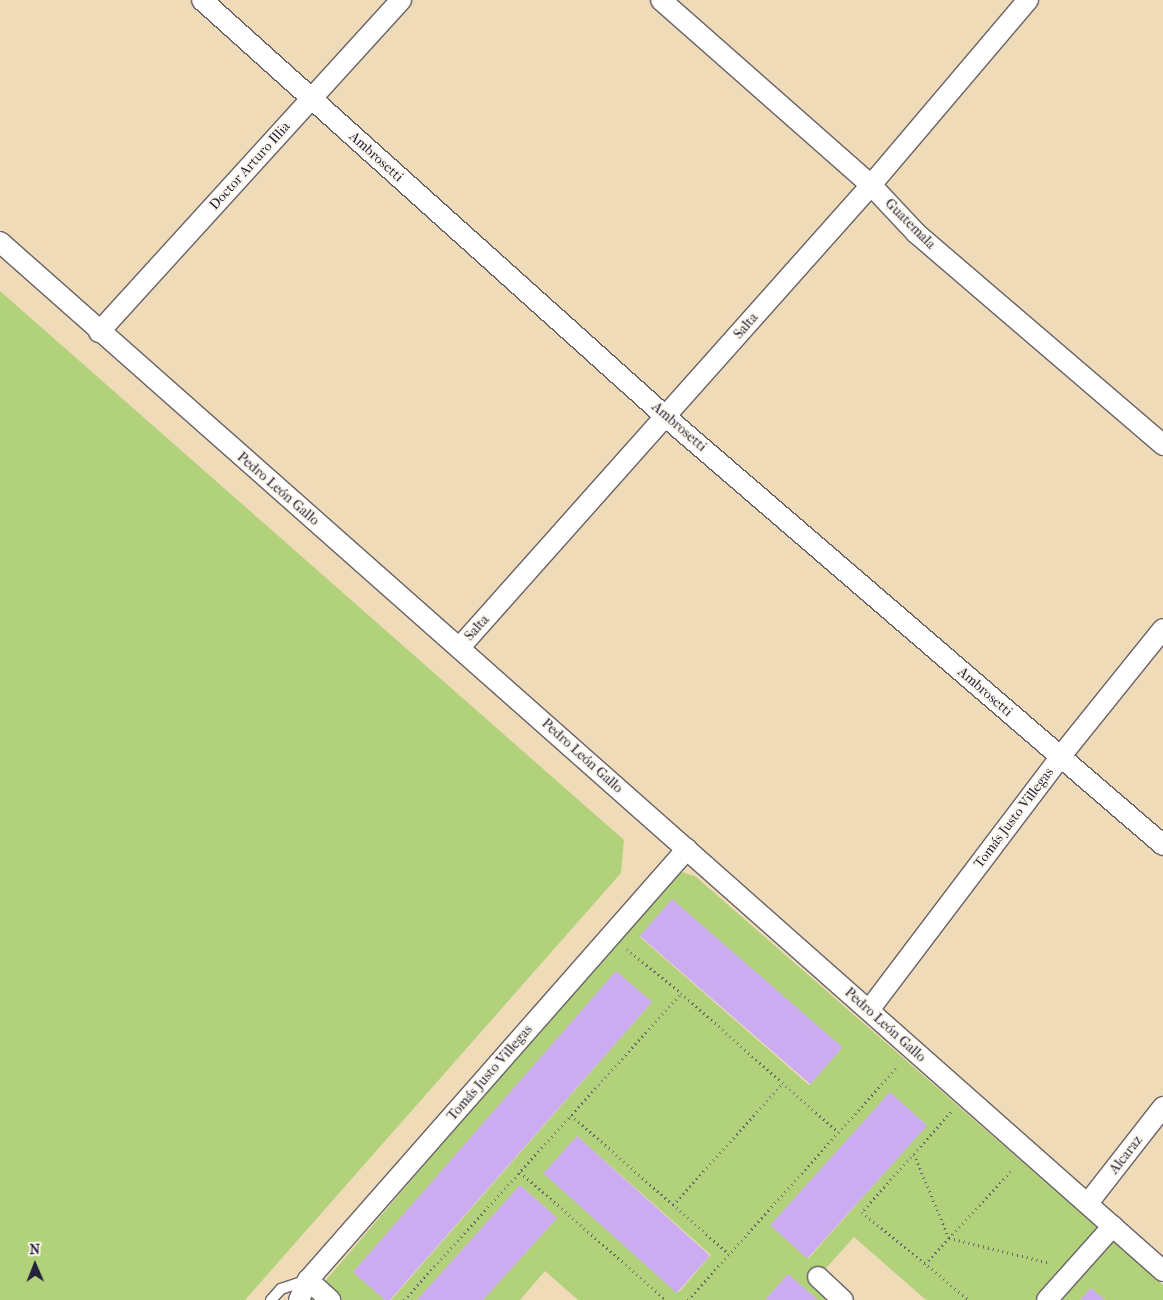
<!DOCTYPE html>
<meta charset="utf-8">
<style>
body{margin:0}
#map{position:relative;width:1163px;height:1300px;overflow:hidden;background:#f0dbb9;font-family:"IM FELL French Canon",serif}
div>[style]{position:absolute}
.green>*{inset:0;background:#b1d27b}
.building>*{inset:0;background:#ccacf0;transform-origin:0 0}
.path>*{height:3px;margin-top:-1.5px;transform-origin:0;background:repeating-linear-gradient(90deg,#6a6367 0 1px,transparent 0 5px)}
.roads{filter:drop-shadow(1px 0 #6a6367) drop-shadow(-1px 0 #6a6367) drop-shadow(0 1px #6a6367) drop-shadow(0 -1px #6a6367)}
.service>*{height:10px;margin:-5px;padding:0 5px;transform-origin:5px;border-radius:5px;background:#fff}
.minor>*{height:20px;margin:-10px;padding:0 10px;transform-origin:10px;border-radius:10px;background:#fff}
span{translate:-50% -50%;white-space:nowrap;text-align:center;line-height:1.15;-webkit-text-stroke:4px #fbf7ec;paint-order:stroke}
.street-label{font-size:14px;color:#22223b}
.north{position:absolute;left:10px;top:1240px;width:50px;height:50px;-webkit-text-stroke:4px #fbf7ec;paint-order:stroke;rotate:359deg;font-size:14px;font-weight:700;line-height:20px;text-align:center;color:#22223b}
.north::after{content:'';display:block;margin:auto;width:18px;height:22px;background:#22223b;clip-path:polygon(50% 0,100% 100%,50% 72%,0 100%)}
</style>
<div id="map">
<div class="green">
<i style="clip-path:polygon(0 291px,624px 840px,621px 873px,245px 1300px,0 1300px)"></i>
<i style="clip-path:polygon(evenodd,682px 872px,695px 876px,1163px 1285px,1163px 1300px,1105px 1300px,1091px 1288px,1080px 1300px,926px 1300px,854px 1237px,818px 1277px,843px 1300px,818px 1300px,788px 1274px,765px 1300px,578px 1300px,545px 1271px,520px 1300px,483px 1300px,557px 1218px,520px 1185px,417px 1300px,391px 1300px,652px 1002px,617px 972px,353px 1272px,385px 1300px,309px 1300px,671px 876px,682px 872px,672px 900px,842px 1048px,809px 1085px,640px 937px,672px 900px,682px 872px,890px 1093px,927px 1125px,808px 1259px,771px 1226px,890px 1093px,682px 872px,577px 1136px,711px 1255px,679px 1292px,544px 1173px,577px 1136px)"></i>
</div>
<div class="building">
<i style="left:672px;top:899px;width:226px;height:49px;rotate:41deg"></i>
<i style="clip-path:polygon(616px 971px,652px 1002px,390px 1300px,385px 1300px,353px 1272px)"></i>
<i style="left:890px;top:1092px;width:50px;height:179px;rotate:42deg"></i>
<i style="left:577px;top:1136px;width:179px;height:50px;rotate:42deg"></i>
<i style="clip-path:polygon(520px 1185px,557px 1218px,483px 1300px,417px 1300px)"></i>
<i style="clip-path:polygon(788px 1274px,818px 1300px,765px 1300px)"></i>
<i style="clip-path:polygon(1091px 1288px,1105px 1300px,1080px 1300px)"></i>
</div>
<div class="path">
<i style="left:627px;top:949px;width:70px;rotate:39.2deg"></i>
<i style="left:681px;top:993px;width:210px;rotate:41.5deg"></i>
<i style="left:951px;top:1112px;width:134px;rotate:131.7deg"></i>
<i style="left:862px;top:1212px;width:139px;rotate:39.4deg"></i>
<i style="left:571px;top:1115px;width:210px;rotate:41.3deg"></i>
<i style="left:914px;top:1154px;width:91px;rotate:67.4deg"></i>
<i style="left:949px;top:1238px;width:104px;rotate:13.9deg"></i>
<i style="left:520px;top:1172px;width:194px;rotate:41.2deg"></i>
<i style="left:673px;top:1205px;width:164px;rotate:-48deg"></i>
<i style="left:925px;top:1264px;width:129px;rotate:-47.2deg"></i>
<i style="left:404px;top:1300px;width:413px;rotate:-47.9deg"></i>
<i style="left:688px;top:1300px;width:314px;rotate:-48.1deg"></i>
</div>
<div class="roads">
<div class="service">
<i style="left:271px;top:1300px;width:15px;rotate:-48deg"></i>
<i style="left:281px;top:1289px;width:28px;rotate:-19deg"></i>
</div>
<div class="minor">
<i style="left:202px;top:0;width:624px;rotate:41.95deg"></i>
<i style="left:666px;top:417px;width:656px;rotate:40.73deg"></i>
<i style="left:661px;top:0;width:280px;rotate:41.4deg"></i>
<i style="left:871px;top:185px;width:66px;rotate:46.8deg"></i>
<i style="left:916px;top:233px;width:326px;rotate:40.6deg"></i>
<i style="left:0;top:242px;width:1553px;rotate:41.5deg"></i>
<i style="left:99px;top:332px;width:449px;rotate:-47.7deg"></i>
<i style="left:460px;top:647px;width:618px;rotate:-48.34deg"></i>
<i style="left:871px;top:185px;width:243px;rotate:-49.7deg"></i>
<i style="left:869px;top:1010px;width:317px;rotate:-52.9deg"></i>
<i style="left:1060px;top:757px;width:164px;rotate:-51.2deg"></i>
<i style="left:1088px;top:1203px;width:122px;rotate:-52deg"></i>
<i style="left:818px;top:1277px;width:34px;rotate:43deg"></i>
<i style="left:308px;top:1280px;width:30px;rotate:42deg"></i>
<i style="left:299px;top:1300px;width:22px;rotate:-66deg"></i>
<i style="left:308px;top:1280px;width:574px;rotate:-48.67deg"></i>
<i style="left:1047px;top:1300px;width:99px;rotate:-48.3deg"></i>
</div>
</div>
<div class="street-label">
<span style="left:376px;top:157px;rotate:42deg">Ambrosetti</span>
<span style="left:250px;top:166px;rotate:-48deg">Doctor Arturo Illia</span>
<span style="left:910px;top:224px;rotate:45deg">Guatemala</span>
<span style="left:746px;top:326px;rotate:-49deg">Salta</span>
<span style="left:679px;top:427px;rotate:41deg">Ambrosetti</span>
<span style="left:278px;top:489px;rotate:41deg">Pedro León Gallo</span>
<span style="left:477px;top:628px;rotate:-48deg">Salta</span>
<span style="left:985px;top:692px;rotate:41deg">Ambrosetti</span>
<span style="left:582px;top:756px;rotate:42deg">Pedro León Gallo</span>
<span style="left:1014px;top:818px;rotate:-53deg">Tomás Justo Villegas</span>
<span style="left:885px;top:1025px;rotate:42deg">Pedro León Gallo</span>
<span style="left:490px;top:1073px;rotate:-49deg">Tomás Justo Villegas</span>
<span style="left:1126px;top:1155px;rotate:-52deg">Alcaraz</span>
</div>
<div class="north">N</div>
</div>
